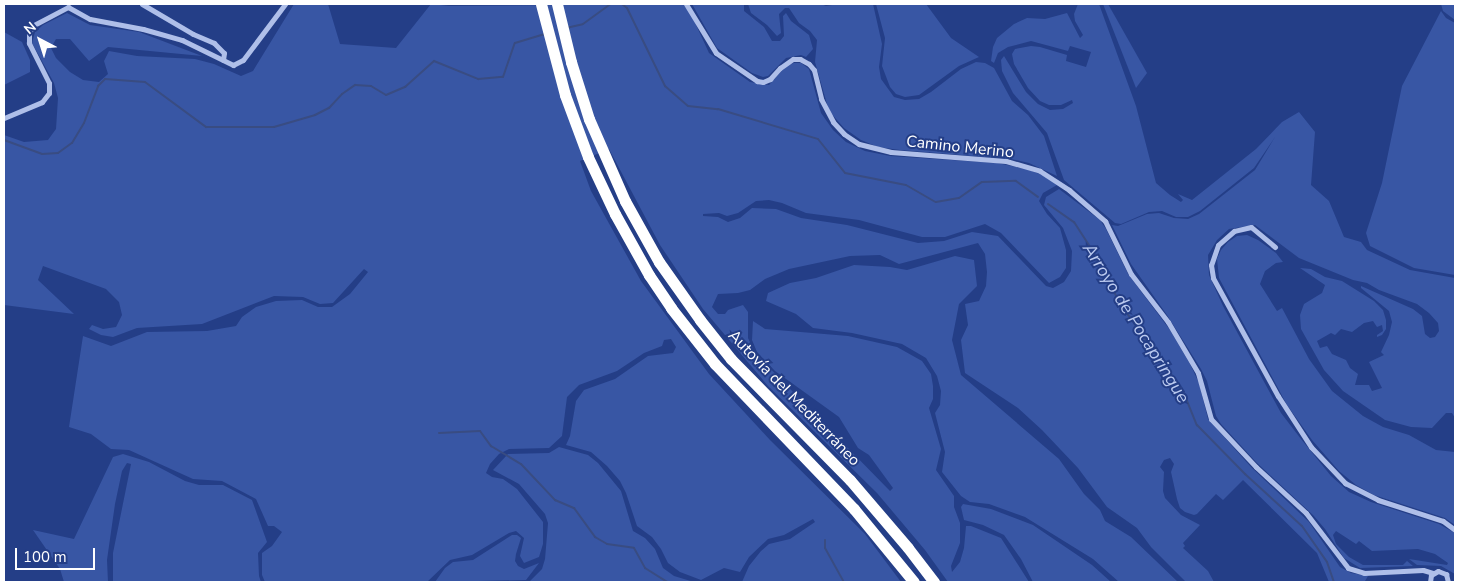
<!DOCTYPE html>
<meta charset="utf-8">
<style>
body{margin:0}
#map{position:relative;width:1459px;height:586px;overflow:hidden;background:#243e87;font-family:"Nunito Sans",sans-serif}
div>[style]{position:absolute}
.green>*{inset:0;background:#3856a4}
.stream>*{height:2px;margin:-1px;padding:0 1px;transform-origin:1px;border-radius:1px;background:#394c82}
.street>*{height:5px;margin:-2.5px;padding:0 2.5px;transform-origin:2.5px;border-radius:2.5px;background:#afbfe9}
.highway>*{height:11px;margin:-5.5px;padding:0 5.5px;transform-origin:5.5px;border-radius:5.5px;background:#fff}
span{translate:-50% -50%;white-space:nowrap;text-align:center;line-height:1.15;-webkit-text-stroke:4px #243e87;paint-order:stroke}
.street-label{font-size:16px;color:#fff}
.water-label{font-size:18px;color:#bbcaf0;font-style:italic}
.frame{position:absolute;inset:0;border:5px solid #fff;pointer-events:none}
.north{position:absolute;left:15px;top:15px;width:50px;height:50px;-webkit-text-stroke:4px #243e87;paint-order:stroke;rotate:320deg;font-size:14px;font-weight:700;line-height:20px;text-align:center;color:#fff}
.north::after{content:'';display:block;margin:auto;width:18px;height:22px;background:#fff;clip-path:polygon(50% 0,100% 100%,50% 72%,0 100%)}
.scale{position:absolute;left:15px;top:548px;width:80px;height:22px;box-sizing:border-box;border:2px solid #fff;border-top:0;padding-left:6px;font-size:15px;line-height:18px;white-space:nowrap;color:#fff;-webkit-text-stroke:4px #243e87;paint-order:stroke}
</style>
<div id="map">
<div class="green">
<i style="clip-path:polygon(294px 4px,328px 4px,340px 44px,396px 48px,431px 4px,449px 6px,683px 4px,691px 14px,709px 53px,750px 82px,769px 85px,787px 65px,794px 63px,801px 63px,809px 69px,821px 113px,833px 130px,846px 142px,865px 151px,890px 156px,997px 163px,1026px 169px,1043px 175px,1057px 185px,1043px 193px,1039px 201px,1047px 214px,1060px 228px,1066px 250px,1066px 268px,1060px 277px,1049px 283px,1001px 233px,985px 224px,945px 237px,922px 237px,859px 220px,806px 213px,782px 203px,769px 200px,756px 201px,738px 213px,727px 216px,719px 213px,703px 214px,703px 216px,718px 217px,728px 222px,740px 218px,752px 208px,776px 209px,801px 218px,847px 225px,918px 243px,944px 241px,972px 232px,998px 236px,1046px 286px,1053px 288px,1064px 282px,1071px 271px,1072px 251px,1063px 228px,1044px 205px,1046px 197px,1059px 189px,1100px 220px,1106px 229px,1128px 274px,1170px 330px,1190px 364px,1199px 383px,1208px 419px,1251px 467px,1309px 522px,1340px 567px,1351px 573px,1368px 576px,1365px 581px,1329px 582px,1317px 553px,1243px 480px,1223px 500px,1216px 494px,1197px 514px,1194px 515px,1185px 512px,1180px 508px,1177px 499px,1171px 472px,1174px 464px,1170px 458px,1164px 460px,1160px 467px,1164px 472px,1163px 491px,1165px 498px,1181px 515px,1200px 525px,1183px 543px,1185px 546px,1183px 548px,1208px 571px,1214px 582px,1186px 582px,1151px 547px,1137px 528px,1107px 507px,1078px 468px,1042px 430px,1018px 408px,965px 373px,961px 340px,968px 325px,965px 304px,979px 301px,986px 286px,987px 272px,985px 254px,978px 243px,899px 264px,880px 255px,850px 256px,789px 269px,765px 279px,750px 290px,738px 293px,718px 294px,712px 307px,718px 314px,725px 314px,728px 310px,743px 305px,748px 312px,748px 338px,755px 353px,890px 491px,893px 488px,869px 455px,858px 448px,839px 417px,775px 371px,757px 352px,752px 340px,753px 321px,765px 329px,848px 336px,897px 347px,922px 361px,931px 374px,933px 386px,933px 399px,929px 408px,941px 449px,936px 470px,954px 496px,954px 507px,960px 523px,960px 543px,951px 566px,952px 572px,960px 562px,964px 548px,966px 526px,971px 526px,1001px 538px,1029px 582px,948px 582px,925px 550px,877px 493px,768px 386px,703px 309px,660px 245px,609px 149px,580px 161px,591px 191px,641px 281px,709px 374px,770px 440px,865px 534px,901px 582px,742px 582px,749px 566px,761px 551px,769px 544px,790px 539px,815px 522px,813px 519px,784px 535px,768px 539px,749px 557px,740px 572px,724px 568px,701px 580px,680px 572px,668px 563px,661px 549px,652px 537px,637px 526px,626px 493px,620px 481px,607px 466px,591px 452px,566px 445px,570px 436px,576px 401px,584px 390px,615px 379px,648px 356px,673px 353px,676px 347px,671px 339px,664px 340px,662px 346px,644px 353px,617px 371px,579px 385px,567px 397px,562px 436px,549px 448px,509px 449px,499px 454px,490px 464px,486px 473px,492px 477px,503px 479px,517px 489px,543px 522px,543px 544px,539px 557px,524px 563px,520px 556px,524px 538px,516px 531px,509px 533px,472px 555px,450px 560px,427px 582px,265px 582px,262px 575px,262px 553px,272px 546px,282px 532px,274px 526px,268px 526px,256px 499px,222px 481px,193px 479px,129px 450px,111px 449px,91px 434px,69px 427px,83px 336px,111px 346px,147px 332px,207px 331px,236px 326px,242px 317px,256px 307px,276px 301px,302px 300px,318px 307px,332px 307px,350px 294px,368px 272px,364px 269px,333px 303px,320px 304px,303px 297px,274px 296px,202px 324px,137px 328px,113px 337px,101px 335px,89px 329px,92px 325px,103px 329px,116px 327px,122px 315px,119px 302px,106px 289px,43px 266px,38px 280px,74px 314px,4px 305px,4px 135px,24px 142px,48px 140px,56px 129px,58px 98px,54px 83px,32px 43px,35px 32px,43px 25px,67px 13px,90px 25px,139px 32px,202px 56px,108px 47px,89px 61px,70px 39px,56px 39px,51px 48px,56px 58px,70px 72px,83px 80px,99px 82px,108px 74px,104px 61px,109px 51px,137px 56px,195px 59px,214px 64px,241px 76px,253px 71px)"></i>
<i style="clip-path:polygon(692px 4px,744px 4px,744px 11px,764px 27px,772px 41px,780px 41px,784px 36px,783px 16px,786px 13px,791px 21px,809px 35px,813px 49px,806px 57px,801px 55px,786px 58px,768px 76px,763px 77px,752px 73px,717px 48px)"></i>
<i style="clip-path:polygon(748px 4px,821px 4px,826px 6px,838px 4px,873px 4px,882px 44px,879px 67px,881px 79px,894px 97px,905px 100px,919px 99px,931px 92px,961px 69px,976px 62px,985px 63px,994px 68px,1012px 101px,1028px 115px,1044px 136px,1057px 176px,1029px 163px,1011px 159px,900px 150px,878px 147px,861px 140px,844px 128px,829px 111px,815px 62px,817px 40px,810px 31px,799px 23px,789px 8px,785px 8px,779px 14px,781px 33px,777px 36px,767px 25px,751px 13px)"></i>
<i style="clip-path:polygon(876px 4px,926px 4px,951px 38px,979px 57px,959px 66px,919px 95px,905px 97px,896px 94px,890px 87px,882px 66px,885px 38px)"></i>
<i style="clip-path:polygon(1078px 4px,1099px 4px,1136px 106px,1156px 183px,1170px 195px,1181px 202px,1183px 200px,1178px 194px,1192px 200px,1256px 149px,1282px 122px,1299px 112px,1315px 132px,1311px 185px,1329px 201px,1344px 237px,1361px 242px,1367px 250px,1410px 270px,1455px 278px,1455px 418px,1452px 413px,1446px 413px,1432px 428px,1411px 427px,1385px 420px,1343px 391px,1324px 370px,1301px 329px,1300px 315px,1304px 304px,1322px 293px,1325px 285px,1300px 268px,1311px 269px,1325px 277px,1342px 281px,1374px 301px,1383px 310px,1386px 320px,1386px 329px,1382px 335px,1377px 337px,1377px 335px,1383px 331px,1382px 325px,1377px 327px,1373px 321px,1364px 323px,1352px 332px,1341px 329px,1335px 335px,1331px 333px,1317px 341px,1320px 348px,1327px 346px,1332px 354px,1346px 360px,1350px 368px,1358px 374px,1355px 385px,1369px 385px,1372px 391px,1382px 388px,1369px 362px,1384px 355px,1381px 352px,1389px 335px,1392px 322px,1389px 311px,1361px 288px,1361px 286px,1413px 309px,1422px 316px,1425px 334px,1430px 338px,1435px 337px,1439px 331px,1438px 323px,1429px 313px,1417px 304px,1379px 290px,1367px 283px,1353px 280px,1299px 258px,1255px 225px,1229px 229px,1217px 240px,1208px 255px,1209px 275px,1223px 306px,1281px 413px,1301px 439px,1331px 476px,1349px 492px,1371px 502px,1439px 524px,1453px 532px,1455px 534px,1455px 574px,1441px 566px,1417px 565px,1409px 559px,1447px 565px,1448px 563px,1435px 554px,1418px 549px,1372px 551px,1359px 541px,1356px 544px,1336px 531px,1333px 535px,1336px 544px,1349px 557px,1363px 565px,1403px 565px,1407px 561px,1413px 566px,1360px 568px,1344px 558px,1325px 529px,1313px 515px,1256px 462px,1221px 424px,1216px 416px,1207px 381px,1201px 369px,1167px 315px,1131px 264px,1112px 225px,1118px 226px,1147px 214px,1159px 213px,1174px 218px,1188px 219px,1199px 214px,1255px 170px,1275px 137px,1254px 168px,1200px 211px,1188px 217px,1176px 217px,1162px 211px,1149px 212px,1121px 224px,1115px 223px,1064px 180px,1047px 133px,1013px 93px,1002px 71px,1001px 60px,1004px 56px,1026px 92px,1038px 104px,1050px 110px,1063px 109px,1073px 103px,1072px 100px,1061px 105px,1049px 105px,1040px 101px,1028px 88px,1014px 64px,1012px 54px,1015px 49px,1031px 46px,1040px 47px,1067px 55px,1066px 61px,1086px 67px,1091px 52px,1070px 46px,1068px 51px,1031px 41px,1008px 47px,998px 53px,994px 63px,991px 61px,993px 47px,997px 38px,1014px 24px,1027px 18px,1045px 19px,1067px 13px,1080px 38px,1083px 35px,1075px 21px,1074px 14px)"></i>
<i style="clip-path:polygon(1103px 4px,1108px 4px,1147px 73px,1136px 88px)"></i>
<i style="clip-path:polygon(1441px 4px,1455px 4px,1455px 20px,1443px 11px)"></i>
<i style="clip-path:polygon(1441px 11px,1446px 18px,1455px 23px,1455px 275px,1414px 268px,1370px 246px,1366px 233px,1382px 183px,1402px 86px)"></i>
<i style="clip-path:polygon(4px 32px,22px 42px,30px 60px,30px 72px,4px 85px)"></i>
<i style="clip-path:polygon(1247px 235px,1258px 240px,1276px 253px,1283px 262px,1276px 263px,1265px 271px,1260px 284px,1277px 311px,1282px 308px,1309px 359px,1332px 391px,1363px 416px,1383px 427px,1409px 435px,1436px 450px,1455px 452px,1455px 525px,1445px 518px,1374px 495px,1356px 485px,1339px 471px,1312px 440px,1287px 405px,1219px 278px,1217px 259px,1221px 250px,1228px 242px,1237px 236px)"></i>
<i style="clip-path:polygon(955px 256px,974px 260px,977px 286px,959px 304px,952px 340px,961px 375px,1059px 459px,1084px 494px,1100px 510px,1105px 521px,1131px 537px,1178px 582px,1119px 582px,1093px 559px,1025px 517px,989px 504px,970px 502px,961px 496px,942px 472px,945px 452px,935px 413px,940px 405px,941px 391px,937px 376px,926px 358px,902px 344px,852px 333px,813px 328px,796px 314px,766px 301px,768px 293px,790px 283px,816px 278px,854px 265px,890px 267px,907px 270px)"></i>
<i style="clip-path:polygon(559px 447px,588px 455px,598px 463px,621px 491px,633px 531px,645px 538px,655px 549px,663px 568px,674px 576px,694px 582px,529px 582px,542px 569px,545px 559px,548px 523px,545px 514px,519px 484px,493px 470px,508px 454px,549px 453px)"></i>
<i style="clip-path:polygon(123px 454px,149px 462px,185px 481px,199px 485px,223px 485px,252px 500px,267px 542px,258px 553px,259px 576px,261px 582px,113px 582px,113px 553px,131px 464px,127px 463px,122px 471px,115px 504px,107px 560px,108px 582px,64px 582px,60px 569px,33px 530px,74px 539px,113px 457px)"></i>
<i style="clip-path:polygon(963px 504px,991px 509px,1033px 525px,1092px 565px,1111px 582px,1033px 582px,1021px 559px,1004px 535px,983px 525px,964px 520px,961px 507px)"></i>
<i style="clip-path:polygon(512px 535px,517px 535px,521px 538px,516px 554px,515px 561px,518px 566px,524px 569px,539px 563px,526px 580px,435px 582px,445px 568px,453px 562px,473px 560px)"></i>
</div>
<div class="stream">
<i style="left:622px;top:4px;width:6px;rotate:39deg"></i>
<i style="left:627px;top:8px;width:87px;rotate:64deg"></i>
<i style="left:665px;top:86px;width:30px;rotate:41deg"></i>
<i style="left:688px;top:106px;width:30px;rotate:6deg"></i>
<i style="left:718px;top:109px;width:104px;rotate:16.7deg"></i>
<i style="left:818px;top:139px;width:43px;rotate:51.5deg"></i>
<i style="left:845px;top:173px;width:62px;rotate:11.1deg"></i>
<i style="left:906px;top:185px;width:34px;rotate:30deg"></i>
<i style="left:936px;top:202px;width:23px;rotate:-10deg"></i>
<i style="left:959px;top:198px;width:28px;rotate:-35deg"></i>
<i style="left:982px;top:182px;width:34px;rotate:-2deg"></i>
<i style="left:1016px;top:181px;width:27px;rotate:36deg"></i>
<i style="left:566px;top:28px;width:17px;rotate:-13deg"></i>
<i style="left:583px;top:24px;width:34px;rotate:-36deg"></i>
<i style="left:4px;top:140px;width:40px;rotate:20.2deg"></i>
<i style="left:42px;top:154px;width:16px;rotate:-4deg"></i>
<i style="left:58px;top:153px;width:17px;rotate:-36deg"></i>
<i style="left:72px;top:143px;width:23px;rotate:-59deg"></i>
<i style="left:84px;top:123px;width:40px;rotate:-69deg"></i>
<i style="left:98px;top:86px;width:10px;rotate:-45deg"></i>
<i style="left:105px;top:79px;width:40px;rotate:4.3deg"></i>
<i style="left:145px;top:82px;width:76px;rotate:36.4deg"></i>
<i style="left:206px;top:127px;width:68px"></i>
<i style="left:274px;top:127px;width:43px;rotate:-16.3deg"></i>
<i style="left:315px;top:115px;width:16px;rotate:-27deg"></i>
<i style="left:329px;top:108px;width:19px;rotate:-47deg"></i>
<i style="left:342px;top:94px;width:16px;rotate:-35deg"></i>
<i style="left:355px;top:85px;width:16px;rotate:4deg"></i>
<i style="left:371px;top:86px;width:17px;rotate:31deg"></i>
<i style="left:386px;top:95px;width:21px;rotate:-23deg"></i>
<i style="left:405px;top:87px;width:39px;rotate:-42deg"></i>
<i style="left:434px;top:61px;width:48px;rotate:22.2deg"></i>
<i style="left:478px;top:79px;width:25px;rotate:-5deg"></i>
<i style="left:503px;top:77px;width:36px;rotate:-71deg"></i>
<i style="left:515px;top:43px;width:31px;rotate:-17deg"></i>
<i style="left:1048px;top:204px;width:32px;rotate:35deg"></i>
<i style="left:1074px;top:222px;width:33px;rotate:57deg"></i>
<i style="left:1092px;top:250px;width:62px;rotate:62.2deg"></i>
<i style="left:1121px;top:305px;width:106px;rotate:54.2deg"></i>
<i style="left:1183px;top:391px;width:37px;rotate:68deg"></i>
<i style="left:1197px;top:425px;width:69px;rotate:45.6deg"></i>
<i style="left:1245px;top:474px;width:77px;rotate:42.4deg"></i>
<i style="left:1302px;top:526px;width:44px;rotate:55.2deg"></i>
<i style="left:1327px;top:562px;width:21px;rotate:71deg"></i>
<i style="left:439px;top:433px;width:41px;rotate:-2.8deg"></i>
<i style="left:480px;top:431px;width:19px;rotate:54deg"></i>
<i style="left:491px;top:446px;width:35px;rotate:31deg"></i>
<i style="left:521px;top:464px;width:50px;rotate:46.6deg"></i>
<i style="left:555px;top:500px;width:21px;rotate:23deg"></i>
<i style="left:574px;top:508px;width:36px;rotate:54deg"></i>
<i style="left:595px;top:537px;width:14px;rotate:30deg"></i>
<i style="left:607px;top:544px;width:27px;rotate:8deg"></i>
<i style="left:634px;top:548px;width:23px;rotate:61deg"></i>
<i style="left:645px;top:568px;width:26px;rotate:32deg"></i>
<i style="left:825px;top:540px;width:8px;rotate:90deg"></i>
<i style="left:825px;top:548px;width:39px;rotate:61deg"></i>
</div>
<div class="street">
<i style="left:142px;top:4px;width:59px;rotate:30.5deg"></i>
<i style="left:193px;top:34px;width:23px;rotate:23deg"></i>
<i style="left:214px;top:43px;width:14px;rotate:45deg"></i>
<i style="left:224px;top:53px;width:7px;rotate:98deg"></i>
<i style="left:686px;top:4px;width:57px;rotate:58.5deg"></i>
<i style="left:716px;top:53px;width:50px;rotate:34.3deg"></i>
<i style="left:757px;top:81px;width:6px;rotate:9deg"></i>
<i style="left:763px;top:82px;width:8px;rotate:-23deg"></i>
<i style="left:770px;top:79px;width:15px;rotate:-48deg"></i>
<i style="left:780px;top:68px;width:16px;rotate:-35deg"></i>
<i style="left:793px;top:59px;width:7px"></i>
<i style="left:800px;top:59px;width:10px;rotate:29deg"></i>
<i style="left:809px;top:64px;width:8px;rotate:50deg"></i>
<i style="left:814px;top:70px;width:30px;rotate:76deg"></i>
<i style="left:821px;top:99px;width:26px;rotate:62deg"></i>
<i style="left:833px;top:122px;width:16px;rotate:47deg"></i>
<i style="left:844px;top:134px;width:18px;rotate:34deg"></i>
<i style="left:859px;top:144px;width:33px;rotate:14deg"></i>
<i style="left:891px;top:152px;width:115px;rotate:4.5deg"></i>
<i style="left:1006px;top:161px;width:35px;rotate:16deg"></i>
<i style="left:1040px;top:171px;width:35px;rotate:33deg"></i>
<i style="left:1069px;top:190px;width:48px;rotate:40.7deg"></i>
<i style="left:1105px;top:221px;width:59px;rotate:63.9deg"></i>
<i style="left:1131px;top:274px;width:61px;rotate:52.4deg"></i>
<i style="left:1168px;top:322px;width:59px;rotate:59.5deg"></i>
<i style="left:1198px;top:373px;width:48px;rotate:74.2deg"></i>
<i style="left:1211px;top:419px;width:66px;rotate:46.8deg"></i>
<i style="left:1256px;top:467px;width:68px;rotate:42.6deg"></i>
<i style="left:1306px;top:513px;width:69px;rotate:52.6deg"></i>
<i style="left:1348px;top:568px;width:17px;rotate:17deg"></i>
<i style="left:1364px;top:573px;width:59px;rotate:-2.9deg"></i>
<i style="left:1423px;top:570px;width:10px;rotate:17deg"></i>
<i style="left:4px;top:118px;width:41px;rotate:-22.8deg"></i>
<i style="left:42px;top:102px;width:11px;rotate:-52deg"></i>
<i style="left:49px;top:93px;width:10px;rotate:-90deg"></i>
<i style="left:49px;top:83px;width:45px;rotate:-116.6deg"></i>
<i style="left:29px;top:43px;width:9px;rotate:-90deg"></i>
<i style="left:29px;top:34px;width:9px;rotate:-69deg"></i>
<i style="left:32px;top:26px;width:41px;rotate:-27.8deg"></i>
<i style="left:68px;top:7px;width:25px;rotate:29deg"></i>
<i style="left:90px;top:19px;width:54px;rotate:10.7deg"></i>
<i style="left:143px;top:29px;width:41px;rotate:15.8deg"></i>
<i style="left:182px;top:40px;width:57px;rotate:26.1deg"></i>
<i style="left:233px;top:65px;width:11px;rotate:-27deg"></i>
<i style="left:243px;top:60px;width:70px;rotate:-53.1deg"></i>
<i style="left:1275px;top:247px;width:31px;rotate:-140deg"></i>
<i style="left:1251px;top:227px;width:17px;rotate:167deg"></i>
<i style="left:1234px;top:231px;width:21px;rotate:139deg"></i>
<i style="left:1218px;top:245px;width:21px;rotate:109deg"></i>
<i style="left:1211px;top:265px;width:13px;rotate:81deg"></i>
<i style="left:1213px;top:278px;width:135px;rotate:61.2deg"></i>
<i style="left:1278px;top:396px;width:61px;rotate:57.1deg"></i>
<i style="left:1311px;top:447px;width:50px;rotate:46.6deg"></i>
<i style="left:1345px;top:483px;width:37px;rotate:27deg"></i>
<i style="left:1378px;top:500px;width:68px;rotate:17.9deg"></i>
<i style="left:1443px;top:521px;width:15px;rotate:37deg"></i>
<i style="left:1430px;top:582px;width:7px;rotate:-82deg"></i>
<i style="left:1431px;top:575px;width:8px;rotate:-30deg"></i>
<i style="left:1438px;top:571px;width:9px;rotate:21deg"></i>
<i style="left:1446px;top:574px;width:8px;rotate:76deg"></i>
</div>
<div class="highway">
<i style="left:541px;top:4px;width:94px;rotate:75.2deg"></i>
<i style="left:565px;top:95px;width:66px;rotate:69.6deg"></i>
<i style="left:588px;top:157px;width:63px;rotate:64.7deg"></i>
<i style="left:615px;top:214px;width:70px;rotate:60.9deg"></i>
<i style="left:649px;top:275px;width:40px;rotate:56deg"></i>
<i style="left:671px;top:308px;width:71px;rotate:51.8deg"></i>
<i style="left:715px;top:364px;width:201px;rotate:46.2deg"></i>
<i style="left:854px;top:509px;width:94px;rotate:50.6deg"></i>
<i style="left:557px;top:4px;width:60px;rotate:76.4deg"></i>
<i style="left:571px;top:62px;width:60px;rotate:72.5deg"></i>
<i style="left:589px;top:119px;width:90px;rotate:66.3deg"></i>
<i style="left:625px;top:201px;width:70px;rotate:60.9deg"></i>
<i style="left:659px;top:262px;width:71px;rotate:54.7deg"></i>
<i style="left:700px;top:320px;width:50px;rotate:51.5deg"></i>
<i style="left:731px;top:359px;width:170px;rotate:45.5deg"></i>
<i style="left:850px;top:480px;width:89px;rotate:49.5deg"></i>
<i style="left:908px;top:548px;width:43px;rotate:52.6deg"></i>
</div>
<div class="street-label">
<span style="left:960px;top:147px;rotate:6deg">Camino Merino</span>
<span style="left:794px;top:398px;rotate:46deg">Autovía del Mediterráneo</span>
</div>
<div class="water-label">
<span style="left:1136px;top:323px;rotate:58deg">Arroyo de Pocapringue</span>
</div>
<div class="frame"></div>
<div class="north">N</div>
<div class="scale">100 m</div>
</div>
